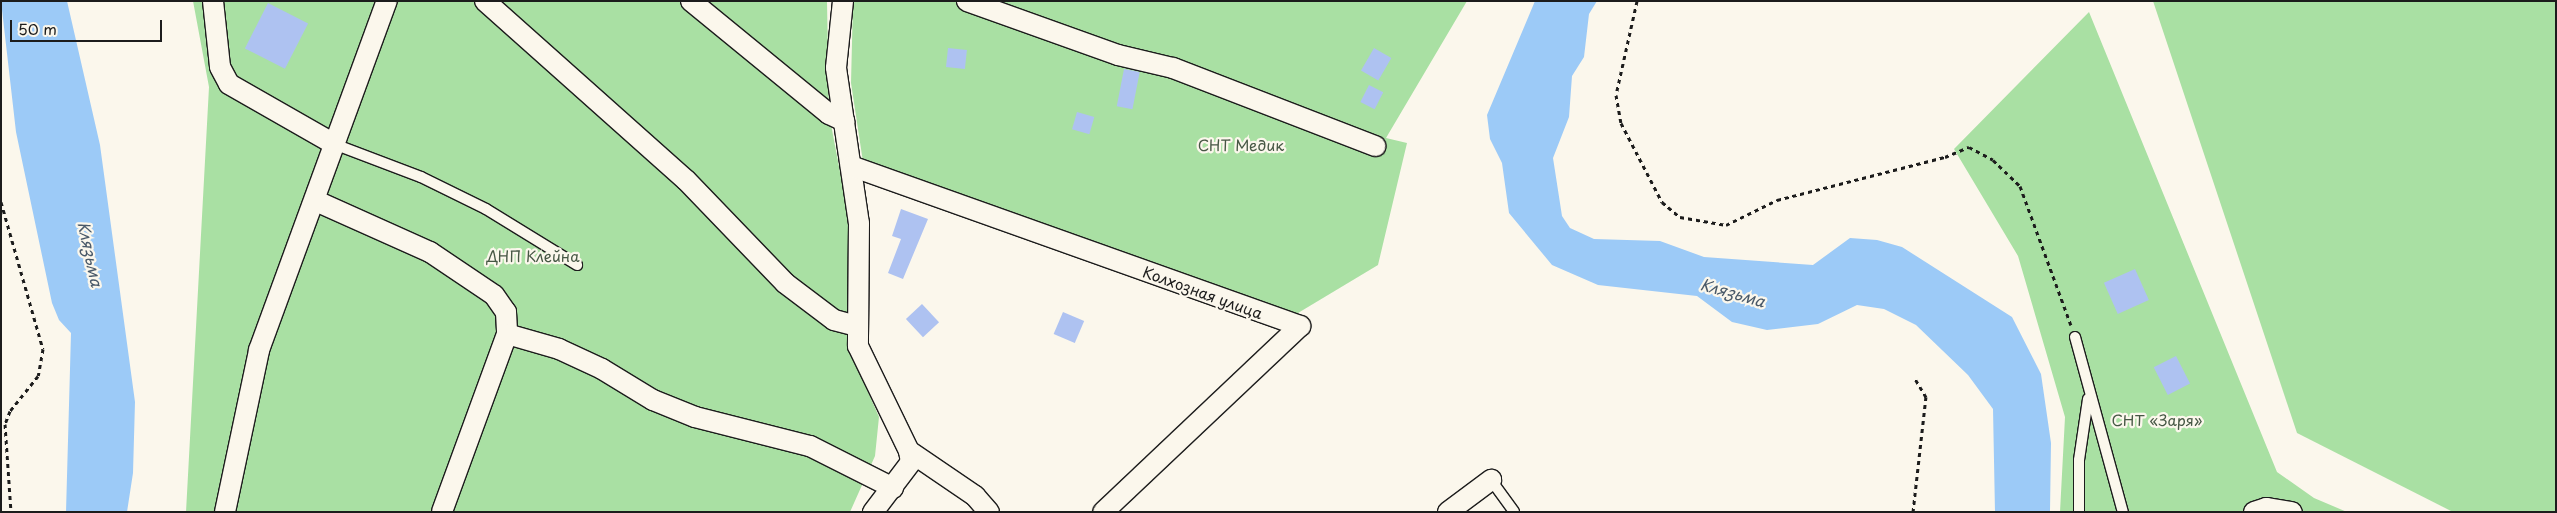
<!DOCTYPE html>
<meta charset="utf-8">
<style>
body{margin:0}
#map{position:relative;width:2557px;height:513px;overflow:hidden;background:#fbf7ec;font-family:"Playpen Sans",sans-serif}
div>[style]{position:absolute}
.green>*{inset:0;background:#a9e0a3}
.water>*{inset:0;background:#9ccaf7}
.building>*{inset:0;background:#aec2f1;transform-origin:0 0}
.path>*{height:3px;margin-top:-1.5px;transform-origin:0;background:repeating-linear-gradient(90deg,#1c1c1c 0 4px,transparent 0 8px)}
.roads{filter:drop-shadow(1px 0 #1c1c1c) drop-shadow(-1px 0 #1c1c1c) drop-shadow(0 1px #1c1c1c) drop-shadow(0 -1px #1c1c1c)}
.service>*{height:10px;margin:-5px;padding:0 5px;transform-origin:5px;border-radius:5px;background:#fbf7ec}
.minor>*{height:20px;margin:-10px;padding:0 10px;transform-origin:10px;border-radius:10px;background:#fbf7ec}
span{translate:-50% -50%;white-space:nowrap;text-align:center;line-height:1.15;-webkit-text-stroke:4.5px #fbf7ec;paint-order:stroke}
.park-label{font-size:15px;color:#465744}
.street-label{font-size:15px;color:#1c1c1c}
.water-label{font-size:16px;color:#495969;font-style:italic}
.frame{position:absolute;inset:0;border:2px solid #1c1c1c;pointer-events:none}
.scale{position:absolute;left:10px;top:20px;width:152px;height:22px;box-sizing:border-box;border:2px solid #1c1c1c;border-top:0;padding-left:6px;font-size:15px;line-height:18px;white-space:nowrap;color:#1c1c1c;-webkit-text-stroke:4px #fbf7ec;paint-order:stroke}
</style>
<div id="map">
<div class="green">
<i style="clip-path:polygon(193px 1px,827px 1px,829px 114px,848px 214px,848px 346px,879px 417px,875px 456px,850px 512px,186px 512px,209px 87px)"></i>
<i style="clip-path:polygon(853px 1px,1467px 1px,1386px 138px,1407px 143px,1378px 265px,1293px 316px,863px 162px,851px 83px)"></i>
<i style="clip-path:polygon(2153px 1px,2556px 1px,2556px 512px,2453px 512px,2297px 433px)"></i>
<i style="clip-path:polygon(2089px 12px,2277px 472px,2314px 498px,2347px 512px,2060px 512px,2065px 417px,2018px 256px,1954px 149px)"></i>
</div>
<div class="water">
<i style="clip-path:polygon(1px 1px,67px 1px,100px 145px,135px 402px,133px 473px,127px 512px,66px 512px,71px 333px,59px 320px,52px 303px,16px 132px)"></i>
<i style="clip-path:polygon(1535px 1px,1597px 1px,1589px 14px,1584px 57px,1572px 76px,1569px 117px,1553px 158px,1562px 216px,1570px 228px,1594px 239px,1660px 241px,1704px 257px,1813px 265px,1850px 238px,1877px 240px,1902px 247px,2012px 317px,2041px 374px,2051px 443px,2050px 512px,1995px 512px,1993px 409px,1968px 375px,1916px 325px,1884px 309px,1857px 305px,1818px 324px,1767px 330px,1732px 322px,1697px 296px,1598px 285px,1552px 265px,1509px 213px,1502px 163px,1490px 139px,1487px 115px)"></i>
</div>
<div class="building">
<i style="left:268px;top:3px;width:45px;height:51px;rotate:27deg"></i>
<i style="left:948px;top:48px;width:19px;height:19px;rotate:6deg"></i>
<i style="left:1374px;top:48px;width:20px;height:26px;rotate:30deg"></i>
<i style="left:1124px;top:69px;width:16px;height:38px;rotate:11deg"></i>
<i style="left:1369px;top:85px;width:16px;height:19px;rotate:27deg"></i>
<i style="left:1077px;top:112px;width:18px;height:18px;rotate:16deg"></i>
<i style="clip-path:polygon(901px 209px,928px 219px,903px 279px,888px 273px,901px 239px,892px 236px)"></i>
<i style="left:2135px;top:269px;width:34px;height:34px;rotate:66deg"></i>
<i style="left:922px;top:304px;width:25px;height:22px;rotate:47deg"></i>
<i style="left:1063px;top:312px;width:23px;height:24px;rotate:23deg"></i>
<i style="left:2176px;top:356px;width:31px;height:25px;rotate:63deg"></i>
</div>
<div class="path">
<i style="left:1637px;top:1px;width:96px;rotate:102.6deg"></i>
<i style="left:1616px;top:95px;width:28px;rotate:80deg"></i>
<i style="left:1621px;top:123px;width:89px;rotate:62.6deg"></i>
<i style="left:1662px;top:202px;width:23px;rotate:40deg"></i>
<i style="left:1680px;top:217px;width:47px;rotate:9.9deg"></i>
<i style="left:1726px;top:225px;width:57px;rotate:-26.1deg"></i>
<i style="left:1777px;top:200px;width:173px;rotate:-14.4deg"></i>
<i style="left:1945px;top:157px;width:26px;rotate:-23deg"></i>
<i style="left:1969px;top:147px;width:27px;rotate:28deg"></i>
<i style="left:1993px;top:160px;width:37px;rotate:44deg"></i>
<i style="left:2020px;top:186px;width:148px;rotate:69.9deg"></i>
<i style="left:1px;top:202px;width:153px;rotate:74.1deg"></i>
<i style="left:43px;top:349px;width:27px;rotate:100deg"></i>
<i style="left:38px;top:376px;width:45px;rotate:128.7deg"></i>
<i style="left:10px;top:411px;width:14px;rotate:111deg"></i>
<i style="left:5px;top:424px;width:88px;rotate:86.1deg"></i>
<i style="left:1913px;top:512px;width:116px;rotate:-83.6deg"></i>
<i style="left:1926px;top:397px;width:23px;rotate:-121deg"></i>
</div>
<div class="roads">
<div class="service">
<i style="left:334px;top:144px;width:93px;rotate:20.8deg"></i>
<i style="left:421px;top:177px;width:72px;rotate:26.2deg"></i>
<i style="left:486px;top:209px;width:107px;rotate:31.6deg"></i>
<i style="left:2075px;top:337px;width:181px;rotate:74.7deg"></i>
<i style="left:1491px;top:480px;width:39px;rotate:54deg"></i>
<i style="left:2079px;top:512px;width:52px;rotate:-90deg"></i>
<i style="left:2079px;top:460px;width:62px;rotate:-81.6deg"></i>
</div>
<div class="minor">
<i style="left:213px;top:1px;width:66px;rotate:83.9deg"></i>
<i style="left:220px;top:67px;width:19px;rotate:62deg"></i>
<i style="left:229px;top:84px;width:121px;rotate:29.7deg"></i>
<i style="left:485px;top:1px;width:269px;rotate:41.7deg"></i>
<i style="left:686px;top:180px;width:143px;rotate:46.1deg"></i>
<i style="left:785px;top:283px;width:61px;rotate:37.1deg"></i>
<i style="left:834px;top:320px;width:24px;rotate:15deg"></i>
<i style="left:691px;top:1px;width:178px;rotate:39.3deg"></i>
<i style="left:829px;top:114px;width:17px;rotate:25deg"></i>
<i style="left:843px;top:1px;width:67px;rotate:96deg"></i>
<i style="left:836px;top:68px;width:157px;rotate:81.6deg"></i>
<i style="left:859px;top:223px;width:123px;rotate:90.5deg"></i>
<i style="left:858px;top:346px;width:117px;rotate:64.1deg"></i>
<i style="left:909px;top:451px;width:11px;rotate:80deg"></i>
<i style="left:911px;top:462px;width:63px;rotate:127.2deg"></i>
<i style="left:967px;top:1px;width:160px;rotate:19.7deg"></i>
<i style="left:1118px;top:55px;width:57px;rotate:13.3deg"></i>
<i style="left:1173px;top:68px;width:217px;rotate:21.1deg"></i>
<i style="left:851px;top:166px;width:477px;rotate:19.6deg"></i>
<i style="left:1300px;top:326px;width:271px;rotate:136.6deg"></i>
<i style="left:316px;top:201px;width:125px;rotate:24.1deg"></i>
<i style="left:430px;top:252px;width:77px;rotate:33.9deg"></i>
<i style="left:494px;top:295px;width:21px;rotate:55deg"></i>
<i style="left:506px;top:312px;width:22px;rotate:87deg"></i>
<i style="left:507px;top:334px;width:189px;rotate:110.1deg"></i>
<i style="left:507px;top:334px;width:54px;rotate:16.1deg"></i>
<i style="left:559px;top:349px;width:47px;rotate:24.9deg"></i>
<i style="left:602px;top:369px;width:60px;rotate:31.3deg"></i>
<i style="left:653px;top:400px;width:45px;rotate:22deg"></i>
<i style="left:695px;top:417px;width:119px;rotate:14.2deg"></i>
<i style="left:810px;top:446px;width:93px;rotate:26.8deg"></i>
<i style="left:909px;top:451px;width:80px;rotate:34.3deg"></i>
<i style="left:975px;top:496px;width:21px;rotate:49deg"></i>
<i style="left:225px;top:512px;width:166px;rotate:-78.1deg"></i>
<i style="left:259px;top:350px;width:372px;rotate:-69.9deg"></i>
<i style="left:1448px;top:512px;width:54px;rotate:-36.7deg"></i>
<i style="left:2254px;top:512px;width:13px;rotate:-18deg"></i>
<i style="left:2266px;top:508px;width:26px;rotate:9deg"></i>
</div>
</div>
<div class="park-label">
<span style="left:1241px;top:145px">СНТ Медик</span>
<span style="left:533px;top:256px">ДНП Клейна</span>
<span style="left:2157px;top:420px">СНТ «Заря»</span>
</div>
<div class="street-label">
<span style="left:1203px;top:292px;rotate:20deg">Колхозная улица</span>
</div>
<div class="water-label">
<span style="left:91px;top:254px;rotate:78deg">Клязьма</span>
<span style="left:1733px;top:292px;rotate:16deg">Клязьма</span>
</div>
<div class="frame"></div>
<div class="scale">50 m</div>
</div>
